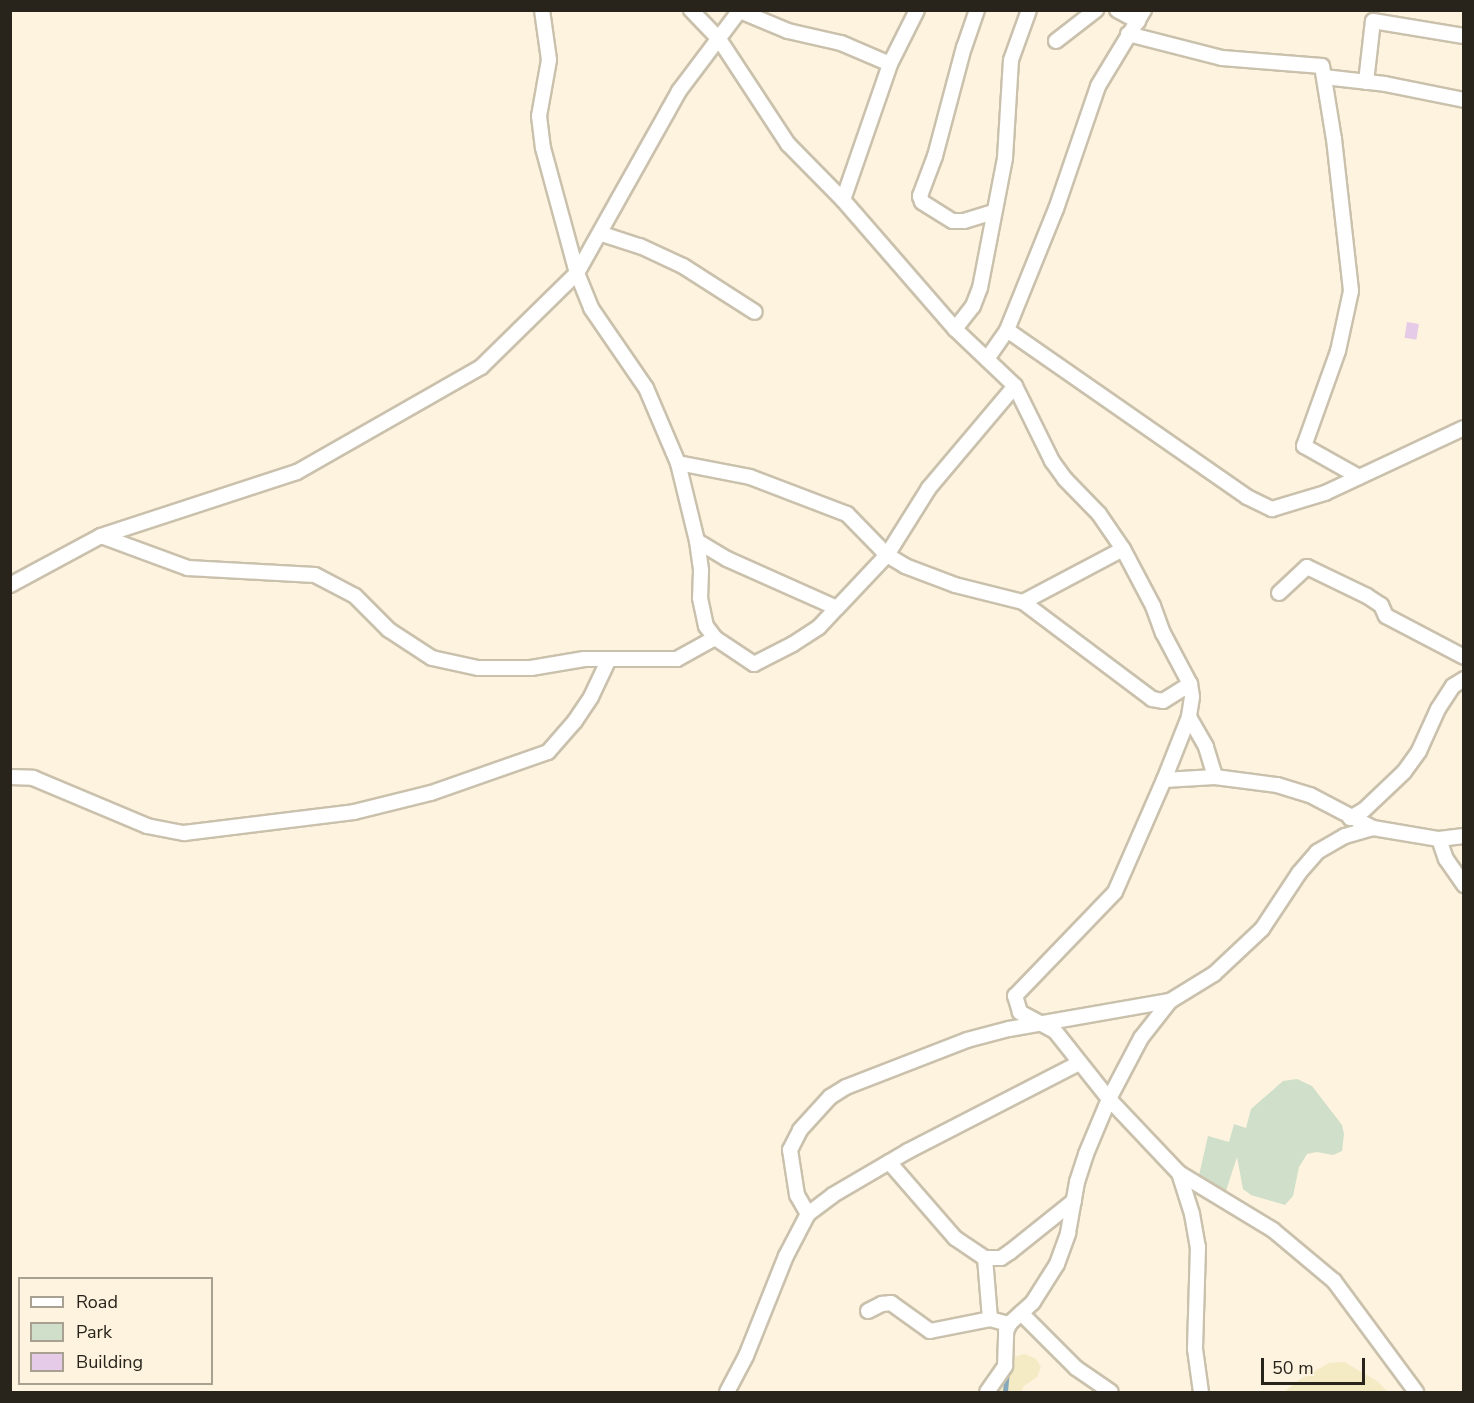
<!DOCTYPE html>
<style>
body{margin:0}
#map{position:relative;width:1474px;height:1403px;overflow:hidden;background:#fdf3de;font-family:"Nunito Sans",sans-serif}
div>[style]{position:absolute}
.green>*{inset:0;background:#cfdfc9}
.sand>*{inset:0;background:#f4ebc5}
.stream>*{height:4.5px;margin:-2.25px;padding:0 2.25px;transform-origin:2.25px;border-radius:2.25px;background:#85a9bc}
.building>*{inset:0;background:#e5cbe8;transform-origin:0 0}
.roads{filter:drop-shadow(2px 0 #cac1ad) drop-shadow(-2px 0 #cac1ad) drop-shadow(0 2px #cac1ad) drop-shadow(0 -2px #cac1ad)}
.street>*{height:14px;margin:-7px;padding:0 7px;transform-origin:7px;border-radius:7px;background:#fff}
span{translate:-50% -50%;white-space:nowrap;text-align:center;line-height:1.15;-webkit-text-stroke:6px #fdf3de;paint-order:stroke}
.frame{position:absolute;inset:0;border:12px solid #28241c;pointer-events:none}
.legend{position:absolute;left:18px;top:1277px;width:195px;height:108px;box-sizing:border-box;background:#fdf3de;border:2px solid #a8a090;margin:0;padding:8px 10px;list-style:none;font-size:18px;color:#28241c}
.legend li{display:flex;align-items:center;gap:12px;height:30px}
.legend b{width:30px;border:2px solid #a8a090}
.scale{position:absolute;left:1261px;top:1358px;width:104px;height:27px;box-sizing:border-box;border:3px solid #28241c;border-top:0;padding-left:8px;font-size:18px;line-height:21px;white-space:nowrap;color:#28241c;-webkit-text-stroke:4px #fdf3de;paint-order:stroke}
</style>
<div id="map">
<div class="green">
<i style="clip-path:polygon(1297px 1079px,1312px 1086px,1342px 1125px,1344px 1134px,1342px 1151px,1333px 1155px,1317px 1152px,1307px 1154px,1299px 1167px,1293px 1196px,1285px 1205px,1251px 1195px,1243px 1189px,1237px 1157px,1223px 1200px,1197px 1184px,1208px 1136px,1229px 1142px,1234px 1124px,1246px 1128px,1251px 1109px,1283px 1081px)"></i>
</div>
<div class="sand">
<i style="clip-path:polygon(1025px 1354px,1036px 1359px,1041px 1367px,1037px 1377px,1024px 1386px,1021px 1392px,997px 1392px,1011px 1358px)"></i>
<i style="clip-path:polygon(1344px 1362px,1377px 1381px,1388px 1392px,1284px 1392px,1299px 1380px,1329px 1363px)"></i>
</div>
<div class="stream">
<i style="left:1010px;top:1361px;width:19px;rotate:-84deg"></i>
<i style="left:1005px;top:1392px;width:21px;rotate:-85deg"></i>
</div>
<div class="building">
<i style="left:1407px;top:322px;width:12px;height:16px;rotate:9deg"></i>
</div>
<div class="roads">
<div class="street">
<i style="left:542px;top:10px;width:50px;rotate:82deg"></i>
<i style="left:549px;top:60px;width:57px;rotate:100.1deg"></i>
<i style="left:539px;top:116px;width:32px;rotate:83deg"></i>
<i style="left:543px;top:148px;width:130px;rotate:74.8deg"></i>
<i style="left:577px;top:273px;width:38px;rotate:68deg"></i>
<i style="left:591px;top:308px;width:97px;rotate:55.5deg"></i>
<i style="left:646px;top:388px;width:82px;rotate:66.9deg"></i>
<i style="left:678px;top:463px;width:80px;rotate:76.3deg"></i>
<i style="left:697px;top:541px;width:35px;rotate:31deg"></i>
<i style="left:727px;top:559px;width:120px;rotate:24deg"></i>
<i style="left:691px;top:10px;width:40px;rotate:46deg"></i>
<i style="left:719px;top:39px;width:126px;rotate:56.7deg"></i>
<i style="left:788px;top:144px;width:78px;rotate:45.5deg"></i>
<i style="left:843px;top:200px;width:171px;rotate:49deg"></i>
<i style="left:955px;top:329px;width:83px;rotate:43.5deg"></i>
<i style="left:1015px;top:386px;width:84px;rotate:63.7deg"></i>
<i style="left:1052px;top:461px;width:22px;rotate:54deg"></i>
<i style="left:1065px;top:479px;width:49px;rotate:45.8deg"></i>
<i style="left:1099px;top:514px;width:42px;rotate:55.6deg"></i>
<i style="left:1123px;top:549px;width:64px;rotate:62.2deg"></i>
<i style="left:1153px;top:606px;width:29px;rotate:70deg"></i>
<i style="left:1163px;top:633px;width:58px;rotate:62.1deg"></i>
<i style="left:1190px;top:684px;width:13px;rotate:81deg"></i>
<i style="left:1192px;top:697px;width:20px;rotate:99deg"></i>
<i style="left:1189px;top:717px;width:34px;rotate:60deg"></i>
<i style="left:1206px;top:747px;width:31px;rotate:73deg"></i>
<i style="left:1215px;top:777px;width:63px;rotate:7.4deg"></i>
<i style="left:1277px;top:785px;width:34px;rotate:17deg"></i>
<i style="left:1310px;top:795px;width:71px;rotate:27.6deg"></i>
<i style="left:1373px;top:828px;width:67px;rotate:9.5deg"></i>
<i style="left:1439px;top:839px;width:25px;rotate:-7deg"></i>
<i style="left:977px;top:10px;width:39px;rotate:109deg"></i>
<i style="left:964px;top:47px;width:113px;rotate:104.9deg"></i>
<i style="left:935px;top:156px;width:43px;rotate:110.6deg"></i>
<i style="left:920px;top:196px;width:6px;rotate:72deg"></i>
<i style="left:922px;top:202px;width:36px;rotate:32deg"></i>
<i style="left:953px;top:221px;width:11px"></i>
<i style="left:964px;top:221px;width:30px;rotate:-17deg"></i>
<i style="left:1117px;top:10px;width:24px;rotate:28deg"></i>
<i style="left:740px;top:11px;width:52px;rotate:22.6deg"></i>
<i style="left:788px;top:31px;width:54px;rotate:12.8deg"></i>
<i style="left:841px;top:43px;width:53px;rotate:23.2deg"></i>
<i style="left:1128px;top:34px;width:97px;rotate:14.3deg"></i>
<i style="left:1222px;top:58px;width:100px;rotate:4.6deg"></i>
<i style="left:1322px;top:66px;width:74px;rotate:80.7deg"></i>
<i style="left:1334px;top:139px;width:153px;rotate:83.6deg"></i>
<i style="left:1351px;top:291px;width:61px;rotate:102.2deg"></i>
<i style="left:1338px;top:351px;width:101px;rotate:109.7deg"></i>
<i style="left:1304px;top:446px;width:63px;rotate:29.4deg"></i>
<i style="left:1056px;top:41px;width:51px;rotate:-37.8deg"></i>
<i style="left:1324px;top:77px;width:61px;rotate:6.5deg"></i>
<i style="left:1385px;top:84px;width:81px;rotate:11.4deg"></i>
<i style="left:1366px;top:82px;width:61px;rotate:-83.5deg"></i>
<i style="left:1373px;top:21px;width:92px;rotate:9.4deg"></i>
<i style="left:843px;top:200px;width:144px;rotate:-70.9deg"></i>
<i style="left:890px;top:64px;width:60px;rotate:-63.4deg"></i>
<i style="left:602px;top:234px;width:40px;rotate:18deg"></i>
<i style="left:640px;top:246px;width:47px;rotate:24.9deg"></i>
<i style="left:683px;top:266px;width:85px;rotate:32.6deg"></i>
<i style="left:955px;top:329px;width:29px;rotate:-52deg"></i>
<i style="left:973px;top:306px;width:19px;rotate:-69deg"></i>
<i style="left:980px;top:288px;width:132px;rotate:-79.1deg"></i>
<i style="left:1005px;top:158px;width:98px;rotate:-86.5deg"></i>
<i style="left:1011px;top:60px;width:53px;rotate:-70.2deg"></i>
<i style="left:1007px;top:330px;width:292px;rotate:34.8deg"></i>
<i style="left:1247px;top:497px;width:28px;rotate:26deg"></i>
<i style="left:1272px;top:509px;width:55px;rotate:-16.8deg"></i>
<i style="left:1325px;top:493px;width:153px;rotate:-25.1deg"></i>
<i style="left:987px;top:359px;width:35px;rotate:-55deg"></i>
<i style="left:1007px;top:330px;width:131px;rotate:-68deg"></i>
<i style="left:1056px;top:209px;width:130px;rotate:-71.1deg"></i>
<i style="left:1098px;top:86px;width:89px;rotate:-58.8deg"></i>
<i style="left:678px;top:463px;width:73px;rotate:11deg"></i>
<i style="left:750px;top:477px;width:104px;rotate:20.9deg"></i>
<i style="left:847px;top:514px;width:57px;rotate:45.7deg"></i>
<i style="left:887px;top:555px;width:21px;rotate:31deg"></i>
<i style="left:905px;top:566px;width:53px;rotate:20.8deg"></i>
<i style="left:955px;top:585px;width:70px;rotate:14deg"></i>
<i style="left:1023px;top:602px;width:113px;rotate:-27.9deg"></i>
<i style="left:101px;top:536px;width:93px;rotate:20.2deg"></i>
<i style="left:188px;top:568px;width:127px;rotate:3.2deg"></i>
<i style="left:315px;top:575px;width:45px;rotate:27.7deg"></i>
<i style="left:355px;top:596px;width:48px;rotate:45deg"></i>
<i style="left:389px;top:630px;width:51px;rotate:33.1deg"></i>
<i style="left:432px;top:658px;width:47px;rotate:12.3deg"></i>
<i style="left:478px;top:668px;width:53px"></i>
<i style="left:531px;top:668px;width:54px;rotate:-9.6deg"></i>
<i style="left:584px;top:659px;width:93px"></i>
<i style="left:677px;top:659px;width:43px;rotate:-28.9deg"></i>
<i style="left:697px;top:541px;width:30px;rotate:82deg"></i>
<i style="left:701px;top:571px;width:27px;rotate:92deg"></i>
<i style="left:700px;top:598px;width:29px;rotate:78deg"></i>
<i style="left:706px;top:626px;width:15px;rotate:53deg"></i>
<i style="left:715px;top:638px;width:47px;rotate:33.7deg"></i>
<i style="left:754px;top:664px;width:44px;rotate:-27.1deg"></i>
<i style="left:793px;top:644px;width:31px;rotate:-33deg"></i>
<i style="left:819px;top:627px;width:26px;rotate:-47deg"></i>
<i style="left:837px;top:608px;width:73px;rotate:-46.7deg"></i>
<i style="left:887px;top:555px;width:79px;rotate:-57.9deg"></i>
<i style="left:929px;top:488px;width:133px;rotate:-49.9deg"></i>
<i style="left:10px;top:585px;width:103px;rotate:-28.3deg"></i>
<i style="left:101px;top:536px;width:206px;rotate:-18.1deg"></i>
<i style="left:297px;top:472px;width:212px;rotate:-29.7deg"></i>
<i style="left:481px;top:367px;width:134px;rotate:-44.4deg"></i>
<i style="left:577px;top:273px;width:209px;rotate:-60.7deg"></i>
<i style="left:679px;top:91px;width:101px;rotate:-53deg"></i>
<i style="left:1279px;top:593px;width:38px;rotate:-43deg"></i>
<i style="left:1307px;top:567px;width:67px;rotate:25.8deg"></i>
<i style="left:1367px;top:596px;width:17px;rotate:33deg"></i>
<i style="left:1381px;top:605px;width:12px;rotate:66deg"></i>
<i style="left:1386px;top:616px;width:88px;rotate:27.7deg"></i>
<i style="left:1023px;top:602px;width:161px;rotate:36.9deg"></i>
<i style="left:1152px;top:699px;width:11px;rotate:10deg"></i>
<i style="left:1163px;top:701px;width:32px;rotate:-32deg"></i>
<i style="left:10px;top:777px;width:23px;rotate:2deg"></i>
<i style="left:33px;top:778px;width:124px;rotate:22.8deg"></i>
<i style="left:147px;top:826px;width:38px;rotate:11deg"></i>
<i style="left:184px;top:833px;width:171px;rotate:-7deg"></i>
<i style="left:354px;top:812px;width:79px;rotate:-13.9deg"></i>
<i style="left:431px;top:793px;width:124px;rotate:-19.3deg"></i>
<i style="left:548px;top:752px;width:41px;rotate:-48.9deg"></i>
<i style="left:575px;top:721px;width:29px;rotate:-56deg"></i>
<i style="left:591px;top:697px;width:42px;rotate:-64.7deg"></i>
<i style="left:1164px;top:780px;width:68px;rotate:-68.4deg"></i>
<i style="left:1350px;top:818px;width:16px;rotate:-30deg"></i>
<i style="left:1364px;top:810px;width:55px;rotate:-43.5deg"></i>
<i style="left:1404px;top:772px;width:26px;rotate:-54deg"></i>
<i style="left:1419px;top:751px;width:46px;rotate:-65.7deg"></i>
<i style="left:1438px;top:709px;width:27px;rotate:-57deg"></i>
<i style="left:1453px;top:686px;width:13px;rotate:-32deg"></i>
<i style="left:1439px;top:839px;width:21px;rotate:71deg"></i>
<i style="left:1446px;top:859px;width:32px;rotate:55deg"></i>
<i style="left:1170px;top:1001px;width:47px;rotate:128.1deg"></i>
<i style="left:1141px;top:1038px;width:69px;rotate:117.7deg"></i>
<i style="left:1109px;top:1099px;width:102px;rotate:46.6deg"></i>
<i style="left:1179px;top:1173px;width:110px;rotate:31.2deg"></i>
<i style="left:1273px;top:1230px;width:80px;rotate:39.9deg"></i>
<i style="left:1334px;top:1281px;width:138px;rotate:53.5deg"></i>
<i style="left:889px;top:1162px;width:101px;rotate:49deg"></i>
<i style="left:955px;top:1238px;width:36px;rotate:34deg"></i>
<i style="left:985px;top:1258px;width:16px"></i>
<i style="left:1001px;top:1258px;width:11px;rotate:-34deg"></i>
<i style="left:1010px;top:1252px;width:82px;rotate:-38.6deg"></i>
<i style="left:1179px;top:1173px;width:43px;rotate:72.4deg"></i>
<i style="left:1192px;top:1214px;width:34px;rotate:80deg"></i>
<i style="left:1198px;top:1247px;width:102px;rotate:91.7deg"></i>
<i style="left:1195px;top:1349px;width:43px;rotate:82.1deg"></i>
<i style="left:808px;top:1214px;width:22px;rotate:-120deg"></i>
<i style="left:797px;top:1195px;width:46px;rotate:-98.8deg"></i>
<i style="left:790px;top:1150px;width:22px;rotate:-63deg"></i>
<i style="left:800px;top:1130px;width:45px;rotate:-47.7deg"></i>
<i style="left:830px;top:1097px;width:19px;rotate:-32deg"></i>
<i style="left:846px;top:1087px;width:130px;rotate:-21.2deg"></i>
<i style="left:967px;top:1040px;width:43px;rotate:-14.7deg"></i>
<i style="left:1009px;top:1029px;width:163px;rotate:-9.9deg"></i>
<i style="left:1170px;top:1001px;width:52px;rotate:-31.5deg"></i>
<i style="left:1214px;top:974px;width:66px;rotate:-43.2deg"></i>
<i style="left:1262px;top:929px;width:67px;rotate:-56.5deg"></i>
<i style="left:1299px;top:873px;width:28px;rotate:-49deg"></i>
<i style="left:1317px;top:852px;width:32px;rotate:-30deg"></i>
<i style="left:1345px;top:836px;width:29px;rotate:-16deg"></i>
<i style="left:985px;top:1258px;width:61px;rotate:85.3deg"></i>
<i style="left:868px;top:1311px;width:16px;rotate:-27deg"></i>
<i style="left:882px;top:1304px;width:9px;rotate:-6deg"></i>
<i style="left:891px;top:1303px;width:48px;rotate:35.7deg"></i>
<i style="left:930px;top:1331px;width:61px;rotate:-11.3deg"></i>
<i style="left:990px;top:1319px;width:20px;rotate:15deg"></i>
<i style="left:1021px;top:1313px;width:78px;rotate:45deg"></i>
<i style="left:1076px;top:1368px;width:42px;rotate:34.4deg"></i>
<i style="left:727px;top:1392px;width:41px;rotate:-62.2deg"></i>
<i style="left:746px;top:1356px;width:108px;rotate:-68.2deg"></i>
<i style="left:786px;top:1256px;width:47px;rotate:-62.4deg"></i>
<i style="left:808px;top:1214px;width:31px;rotate:-37deg"></i>
<i style="left:833px;top:1195px;width:87px;rotate:-30.4deg"></i>
<i style="left:908px;top:1151px;width:192px;rotate:-27.2deg"></i>
<i style="left:987px;top:1392px;width:32px;rotate:-55deg"></i>
<i style="left:1005px;top:1366px;width:35px;rotate:-88deg"></i>
<i style="left:1006px;top:1331px;width:9px;rotate:-63deg"></i>
<i style="left:1010px;top:1323px;width:31px;rotate:-42deg"></i>
<i style="left:1033px;top:1302px;width:45px;rotate:-57.7deg"></i>
<i style="left:1057px;top:1264px;width:33px;rotate:-70deg"></i>
<i style="left:1068px;top:1233px;width:52px;rotate:-80deg"></i>
<i style="left:1077px;top:1182px;width:29px;rotate:-72deg"></i>
<i style="left:1086px;top:1154px;width:60px;rotate:-67.3deg"></i>
<i style="left:1109px;top:1099px;width:87px;rotate:-128.5deg"></i>
<i style="left:1055px;top:1031px;width:40px;rotate:-152deg"></i>
<i style="left:1020px;top:1012px;width:17px;rotate:-107deg"></i>
<i style="left:1015px;top:996px;width:144px;rotate:-46.1deg"></i>
<i style="left:1115px;top:892px;width:122px;rotate:-66.4deg"></i>
<i style="left:1164px;top:780px;width:51px;rotate:-3.4deg"></i>
</div>
</div>
<div class="frame"></div>
<ul class="legend">
<li><b style="height:8px;background:#fff"></b>Road</li>
<li><b style="height:16px;background:#cfdfc9"></b>Park</li>
<li><b style="height:16px;background:#e5cbe8"></b>Building</li>
</ul>
<div class="scale">50 m</div>
</div>
